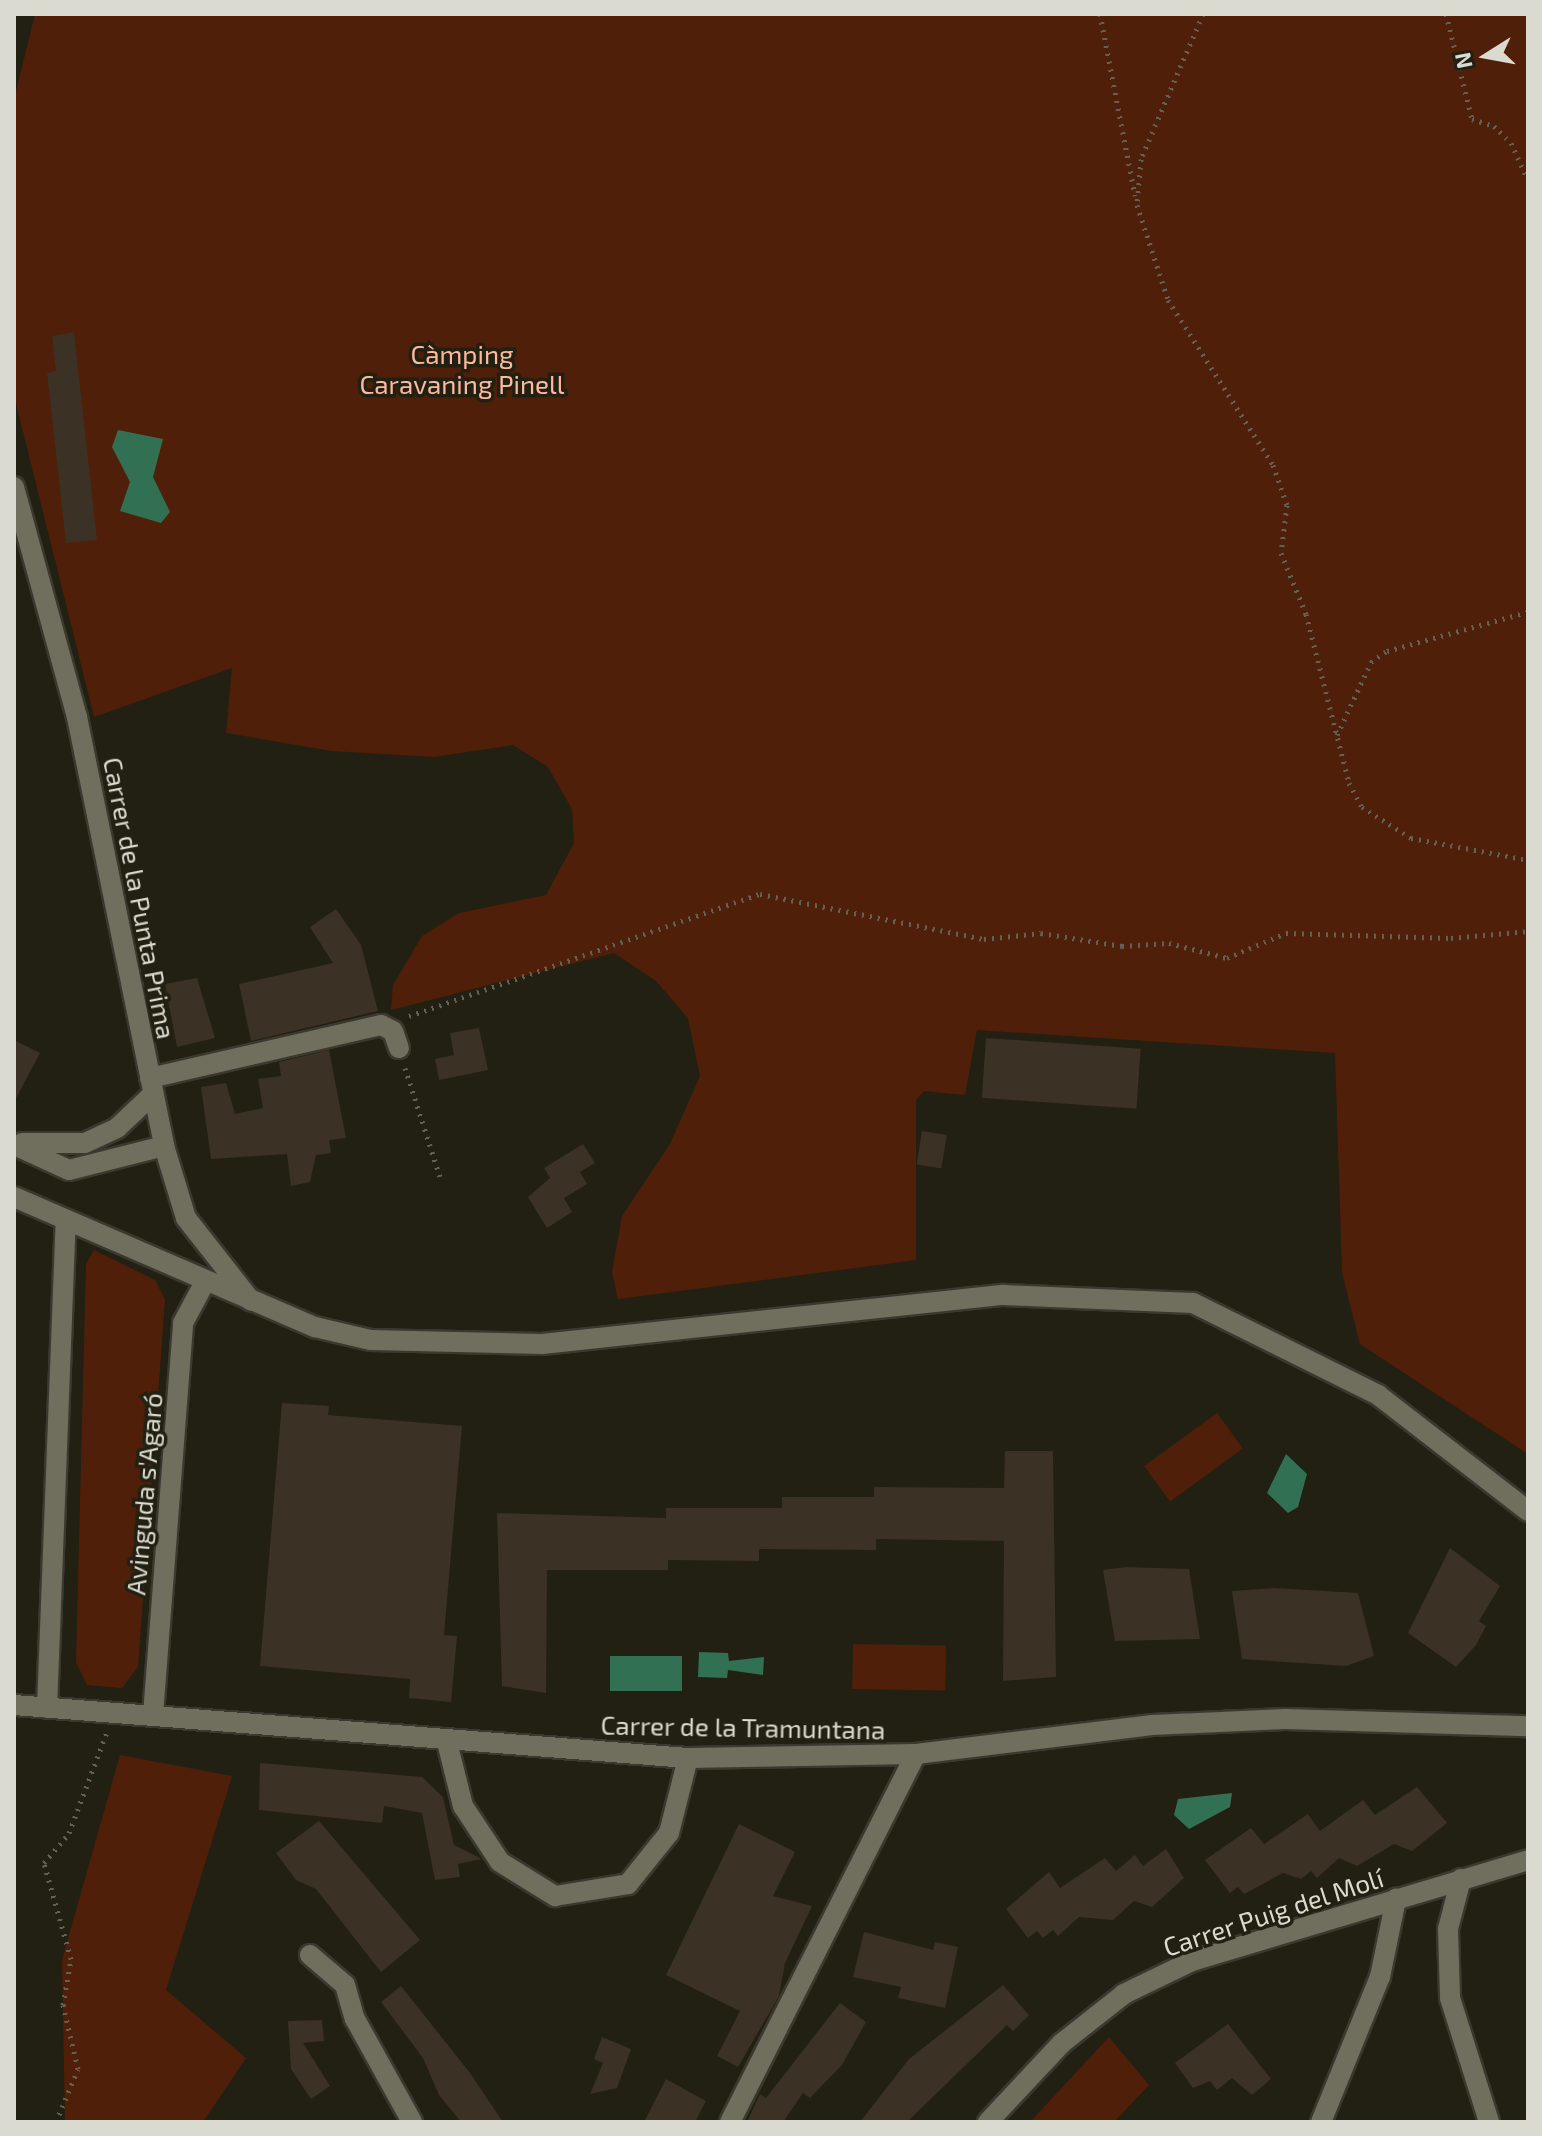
<!DOCTYPE html>
<meta charset="utf-8">
<style>
body{margin:0}
#map{position:relative;width:1542px;height:2136px;overflow:hidden;background:#222012;font-family:"Exo 2",sans-serif}
div>[style]{position:absolute}
.green>*{inset:0;background:#501f09;transform-origin:0 0}
.water>*{inset:0;background:#327053;transform-origin:0 0}
.building>*{inset:0;background:#3b3124;transform-origin:0 0}
.path>*{height:5px;margin-top:-2.5px;transform-origin:0;background:repeating-linear-gradient(90deg,#626154 0 2px,transparent 0 8px)}
.roads{filter:drop-shadow(2px 0 #3a382f) drop-shadow(-2px 0 #3a382f) drop-shadow(0 2px #3a382f) drop-shadow(0 -2px #3a382f)}
.street>*{height:20px;margin:-10px;padding:0 10px;transform-origin:10px;border-radius:10px;background:#706e5d}
.secondary>*{height:20px;margin:-10px;padding:0 10px;transform-origin:10px;border-radius:10px;background:#706e5d}
span{translate:-50% -50%;white-space:nowrap;text-align:center;line-height:1.15;-webkit-text-stroke:7px #222012;paint-order:stroke}
.park-label{font-size:26px;color:#fdb99e}
.street-label{font-size:26px;color:#dbdad0}
.frame{position:absolute;inset:0;border:16px solid #dbdad0;pointer-events:none}
.north{position:absolute;left:1446px;top:16px;width:80px;height:80px;-webkit-text-stroke:6px #222012;paint-order:stroke;rotate:259deg;font-size:22px;font-weight:700;line-height:32px;text-align:center;color:#dbdad0}
.north::after{content:'';display:block;margin:auto;width:28px;height:36px;background:#dbdad0;clip-path:polygon(50% 0,100% 100%,50% 72%,0 100%)}
</style>
<div id="map">
<div class="green">
<i style="clip-path:polygon(35px 14px,1528px 14px,1528px 1454px,1360px 1344px,1342px 1272px,1335px 1053px,977px 1030px,965px 1095px,924px 1091px,916px 1100px,916px 1260px,618px 1299px,612px 1272px,622px 1216px,670px 1144px,700px 1076px,688px 1018px,656px 981px,614px 953px,391px 1010px,393px 985px,422px 936px,459px 913px,546px 895px,574px 843px,572px 809px,548px 767px,513px 745px,434px 757px,332px 751px,226px 733px,232px 668px,94px 717px,14px 395px,14px 99px)"></i>
<i style="clip-path:polygon(94px 1250px,155px 1280px,165px 1300px,138px 1667px,122px 1688px,87px 1685px,76px 1662px,86px 1264px)"></i>
<i style="left:1217px;top:1413px;width:44px;height:90px;rotate:54deg"></i>
<i style="left:853px;top:1644px;width:93px;height:45px;rotate:1deg"></i>
<i style="clip-path:polygon(120px 1755px,232px 1776px,166px 1990px,246px 2058px,203px 2122px,65px 2122px,62px 1960px)"></i>
<i style="clip-path:polygon(1109px 2037px,1149px 2085px,1114px 2122px,1030px 2122px)"></i>
</div>
<div class="water">
<i style="clip-path:polygon(118px 430px,163px 439px,153px 477px,170px 512px,161px 523px,120px 511px,130px 482px,112px 447px)"></i>
<i style="clip-path:polygon(1286px 1454px,1307px 1474px,1298px 1507px,1288px 1513px,1267px 1493px)"></i>
<i style="clip-path:polygon(699px 1652px,728px 1653px,729px 1661px,764px 1657px,763px 1675px,728px 1670px,727px 1678px,698px 1677px)"></i>
<i style="left:610px;top:1656px;width:72px;height:35px"></i>
<i style="clip-path:polygon(1232px 1793px,1230px 1807px,1189px 1829px,1174px 1815px,1178px 1799px)"></i>
</div>
<div class="building">
<i style="clip-path:polygon(74px 332px,97px 540px,66px 543px,47px 373px,56px 371px,52px 336px)"></i>
<i style="clip-path:polygon(336px 909px,361px 945px,378px 1011px,251px 1041px,239px 984px,333px 963px,310px 927px)"></i>
<i style="clip-path:polygon(197px 978px,215px 1038px,177px 1047px,165px 984px)"></i>
<i style="clip-path:polygon(479px 1028px,488px 1070px,439px 1080px,435px 1059px,454px 1055px,450px 1033px)"></i>
<i style="left:986px;top:1038px;width:155px;height:60px;rotate:4deg"></i>
<i style="clip-path:polygon(14px 1040px,40px 1053px,14px 1102px)"></i>
<i style="clip-path:polygon(329px 1050px,346px 1138px,329px 1140px,331px 1153px,316px 1155px,310px 1182px,291px 1186px,287px 1154px,211px 1159px,201px 1087px,226px 1083px,235px 1114px,263px 1108px,258px 1079px,281px 1076px,279px 1062px)"></i>
<i style="left:922px;top:1131px;width:25px;height:34px;rotate:9deg"></i>
<i style="clip-path:polygon(583px 1144px,595px 1163px,580px 1172px,587px 1184px,564px 1198px,572px 1212px,547px 1228px,528px 1197px,550px 1178px,544px 1168px)"></i>
<i style="clip-path:polygon(282px 1403px,329px 1406px,328px 1415px,462px 1426px,444px 1635px,457px 1636px,451px 1702px,409px 1698px,410px 1679px,260px 1666px)"></i>
<i style="clip-path:polygon(1005px 1451px,1053px 1451px,1056px 1677px,1003px 1681px,1004px 1541px,876px 1539px,876px 1550px,759px 1549px,759px 1561px,668px 1560px,668px 1570px,547px 1570px,546px 1693px,502px 1686px,497px 1513px,666px 1518px,666px 1508px,782px 1508px,782px 1497px,874px 1497px,874px 1487px,1004px 1488px)"></i>
<i style="clip-path:polygon(1450px 1548px,1500px 1586px,1479px 1621px,1486px 1626px,1476px 1645px,1456px 1667px,1408px 1633px)"></i>
<i style="clip-path:polygon(1126px 1567px,1189px 1569px,1200px 1639px,1115px 1641px,1103px 1570px)"></i>
<i style="clip-path:polygon(1274px 1588px,1358px 1593px,1374px 1656px,1346px 1666px,1242px 1659px,1232px 1591px)"></i>
<i style="clip-path:polygon(260px 1763px,422px 1777px,443px 1797px,454px 1845px,482px 1859px,458px 1864px,460px 1877px,435px 1880px,422px 1813px,384px 1806px,382px 1823px,259px 1810px)"></i>
<i style="clip-path:polygon(1417px 1787px,1447px 1823px,1412px 1851px,1394px 1844px,1357px 1866px,1339px 1858px,1317px 1878px,1311px 1871px,1301px 1879px,1283px 1873px,1244px 1894px,1238px 1887px,1230px 1893px,1205px 1860px,1251px 1828px,1264px 1844px,1308px 1814px,1320px 1831px,1363px 1800px,1375px 1815px)"></i>
<i style="clip-path:polygon(319px 1821px,420px 1940px,381px 1972px,316px 1889px,296px 1880px,276px 1853px)"></i>
<i style="clip-path:polygon(739px 1824px,795px 1852px,773px 1896px,812px 1906px,785px 1963px,779px 1996px,738px 2067px,717px 2056px,740px 2011px,666px 1975px)"></i>
<i style="clip-path:polygon(1166px 1849px,1184px 1878px,1152px 1907px,1134px 1901px,1113px 1920px,1079px 1917px,1058px 1936px,1053px 1930px,1043px 1938px,1037px 1931px,1028px 1938px,1006px 1909px,1049px 1872px,1060px 1888px,1105px 1858px,1116px 1871px,1135px 1855px,1143px 1866px)"></i>
<i style="clip-path:polygon(864px 1932px,933px 1950px,935px 1942px,958px 1947px,945px 2008px,898px 1998px,901px 1987px,853px 1977px)"></i>
<i style="clip-path:polygon(1003px 1985px,1029px 2015px,1013px 2031px,1007px 2025px,907px 2122px,860px 2122px,909px 2059px)"></i>
<i style="clip-path:polygon(401px 1986px,470px 2073px,503px 2122px,461px 2122px,439px 2095px,423px 2058px,381px 2002px)"></i>
<i style="clip-path:polygon(840px 2003px,866px 2022px,842px 2065px,810px 2098px,803px 2093px,783px 2122px,747px 2122px,760px 2094px,766px 2098px)"></i>
<i style="clip-path:polygon(322px 2020px,324px 2041px,303px 2043px,330px 2086px,311px 2099px,291px 2069px,288px 2021px)"></i>
<i style="clip-path:polygon(1228px 2024px,1271px 2079px,1252px 2095px,1232px 2078px,1217px 2090px,1210px 2081px,1193px 2088px,1175px 2063px)"></i>
<i style="clip-path:polygon(602px 2037px,631px 2049px,617px 2088px,590px 2094px,603px 2063px,594px 2059px)"></i>
<i style="clip-path:polygon(666px 2079px,706px 2101px,695px 2122px,644px 2122px)"></i>
</div>
<div class="path">
<i style="left:1100px;top:14px;width:185px;rotate:79.1deg"></i>
<i style="left:1203px;top:14px;width:158px;rotate:113.2deg"></i>
<i style="left:1141px;top:159px;width:46px;rotate:95deg"></i>
<i style="left:1137px;top:205px;width:100px;rotate:71.9deg"></i>
<i style="left:1168px;top:300px;width:196px;rotate:57.5deg"></i>
<i style="left:1273px;top:465px;width:42px;rotate:70.7deg"></i>
<i style="left:1287px;top:505px;width:48px;rotate:97.1deg"></i>
<i style="left:1281px;top:553px;width:66px;rotate:67.7deg"></i>
<i style="left:1306px;top:614px;width:174px;rotate:75.7deg"></i>
<i style="left:1349px;top:783px;width:27px;rotate:62deg"></i>
<i style="left:1362px;top:807px;width:58px;rotate:32.3deg"></i>
<i style="left:1411px;top:838px;width:119px;rotate:10.6deg"></i>
<i style="left:1446px;top:14px;width:108px;rotate:76.1deg"></i>
<i style="left:1472px;top:119px;width:23px;rotate:18deg"></i>
<i style="left:1494px;top:126px;width:24px;rotate:45deg"></i>
<i style="left:1511px;top:143px;width:41px;rotate:65.3deg"></i>
<i style="left:1337px;top:735px;width:81px;rotate:-65deg"></i>
<i style="left:1371px;top:662px;width:19px;rotate:-35deg"></i>
<i style="left:1387px;top:651px;width:146px;rotate:-15.5deg"></i>
<i style="left:409px;top:1016px;width:372px;rotate:-19.2deg"></i>
<i style="left:760px;top:894px;width:228px;rotate:11.4deg"></i>
<i style="left:984px;top:939px;width:57px;rotate:-6deg"></i>
<i style="left:1041px;top:933px;width:82px;rotate:9.1deg"></i>
<i style="left:1122px;top:946px;width:47px;rotate:-3.7deg"></i>
<i style="left:1169px;top:943px;width:60px;rotate:14.5deg"></i>
<i style="left:1227px;top:958px;width:64px;rotate:-23deg"></i>
<i style="left:1286px;top:933px;width:165px;rotate:1.7deg"></i>
<i style="left:1451px;top:938px;width:77px;rotate:-5.2deg"></i>
<i style="left:405px;top:1068px;width:114px;rotate:72.2deg"></i>
<i style="left:56px;top:2122px;width:57px;rotate:-67.5deg"></i>
<i style="left:78px;top:2069px;width:66px;rotate:-103.2deg"></i>
<i style="left:63px;top:2005px;width:47px;rotate:-80.1deg"></i>
<i style="left:71px;top:1959px;width:100px;rotate:-105.7deg"></i>
<i style="left:44px;top:1863px;width:39px;rotate:-50deg"></i>
<i style="left:69px;top:1833px;width:108px;rotate:-69.4deg"></i>
</div>
<div class="roads">
<div class="street">
<i style="left:14px;top:487px;width:238px;rotate:74.7deg"></i>
<i style="left:77px;top:717px;width:438px;rotate:78.5deg"></i>
<i style="left:164px;top:1146px;width:75px;rotate:73deg"></i>
<i style="left:186px;top:1218px;width:105px;rotate:51.9deg"></i>
<i style="left:150px;top:1078px;width:237px;rotate:-12.9deg"></i>
<i style="left:381px;top:1025px;width:13px;rotate:27deg"></i>
<i style="left:393px;top:1031px;width:18px;rotate:71deg"></i>
<i style="left:22px;top:1143px;width:63px"></i>
<i style="left:85px;top:1143px;width:35px;rotate:-25deg"></i>
<i style="left:117px;top:1128px;width:50px;rotate:-43.4deg"></i>
<i style="left:14px;top:1145px;width:60px;rotate:24.4deg"></i>
<i style="left:69px;top:1170px;width:98px;rotate:-14.2deg"></i>
<i style="left:47px;top:1708px;width:487px;rotate:-87.8deg"></i>
<i style="left:153px;top:1715px;width:393px;rotate:-85.6deg"></i>
<i style="left:183px;top:1323px;width:47px;rotate:-61.8deg"></i>
<i style="left:447px;top:1742px;width:66px;rotate:76deg"></i>
<i style="left:463px;top:1806px;width:67px;rotate:56.5deg"></i>
<i style="left:500px;top:1862px;width:65px;rotate:31.7deg"></i>
<i style="left:555px;top:1896px;width:74px;rotate:-9.3deg"></i>
<i style="left:628px;top:1884px;width:65px;rotate:-51.2deg"></i>
<i style="left:669px;top:1833px;width:77px;rotate:-75.8deg"></i>
<i style="left:1461px;top:1879px;width:52px;rotate:104.6deg"></i>
<i style="left:1448px;top:1929px;width:69px;rotate:88.3deg"></i>
<i style="left:1450px;top:1998px;width:130px;rotate:72.5deg"></i>
<i style="left:310px;top:1955px;width:46px;rotate:40.6deg"></i>
<i style="left:345px;top:1985px;width:35px;rotate:74deg"></i>
<i style="left:355px;top:2019px;width:118px;rotate:61deg"></i>
<i style="left:730px;top:2122px;width:412px;rotate:-63.2deg"></i>
<i style="left:988px;top:2122px;width:108px;rotate:-46.9deg"></i>
<i style="left:1062px;top:2043px;width:79px;rotate:-38.3deg"></i>
<i style="left:1124px;top:1994px;width:76px;rotate:-25.9deg"></i>
<i style="left:1192px;top:1961px;width:351px;rotate:-16.7deg"></i>
<i style="left:1321px;top:2122px;width:157px;rotate:-67.9deg"></i>
<i style="left:1380px;top:1977px;width:80px;rotate:-78.4deg"></i>
</div>
<div class="secondary">
<i style="left:14px;top:1197px;width:328px;rotate:23.4deg"></i>
<i style="left:315px;top:1327px;width:57px;rotate:13.1deg"></i>
<i style="left:371px;top:1340px;width:171px;rotate:1.3deg"></i>
<i style="left:542px;top:1344px;width:464px;rotate:-6.1deg"></i>
<i style="left:1003px;top:1295px;width:190px;rotate:2.4deg"></i>
<i style="left:1193px;top:1303px;width:207px;rotate:26.4deg"></i>
<i style="left:1378px;top:1395px;width:190px;rotate:37.7deg"></i>
<i style="left:14px;top:1705px;width:676px;rotate:4.5deg"></i>
<i style="left:688px;top:1758px;width:228px;rotate:-1deg"></i>
<i style="left:916px;top:1754px;width:238px;rotate:-7deg"></i>
<i style="left:1152px;top:1725px;width:133px;rotate:-2.6deg"></i>
<i style="left:1285px;top:1719px;width:243px;rotate:1.7deg"></i>
</div>
</div>
<div class="park-label">
<span style="left:462px;top:369px">Càmping<br>Caravaning Pinell</span>
</div>
<div class="street-label">
<span style="left:140px;top:898px;rotate:79deg">Carrer de la Punta Prima</span>
<span style="left:144px;top:1494px;rotate:-85deg">Avinguda s'Agaró</span>
<span style="left:743px;top:1727px;rotate:1deg">Carrer de la Tramuntana</span>
<span style="left:1273px;top:1912px;rotate:-18deg">Carrer Puig del Molí</span>
</div>
<div class="frame"></div>
<div class="north">N</div>
</div>
